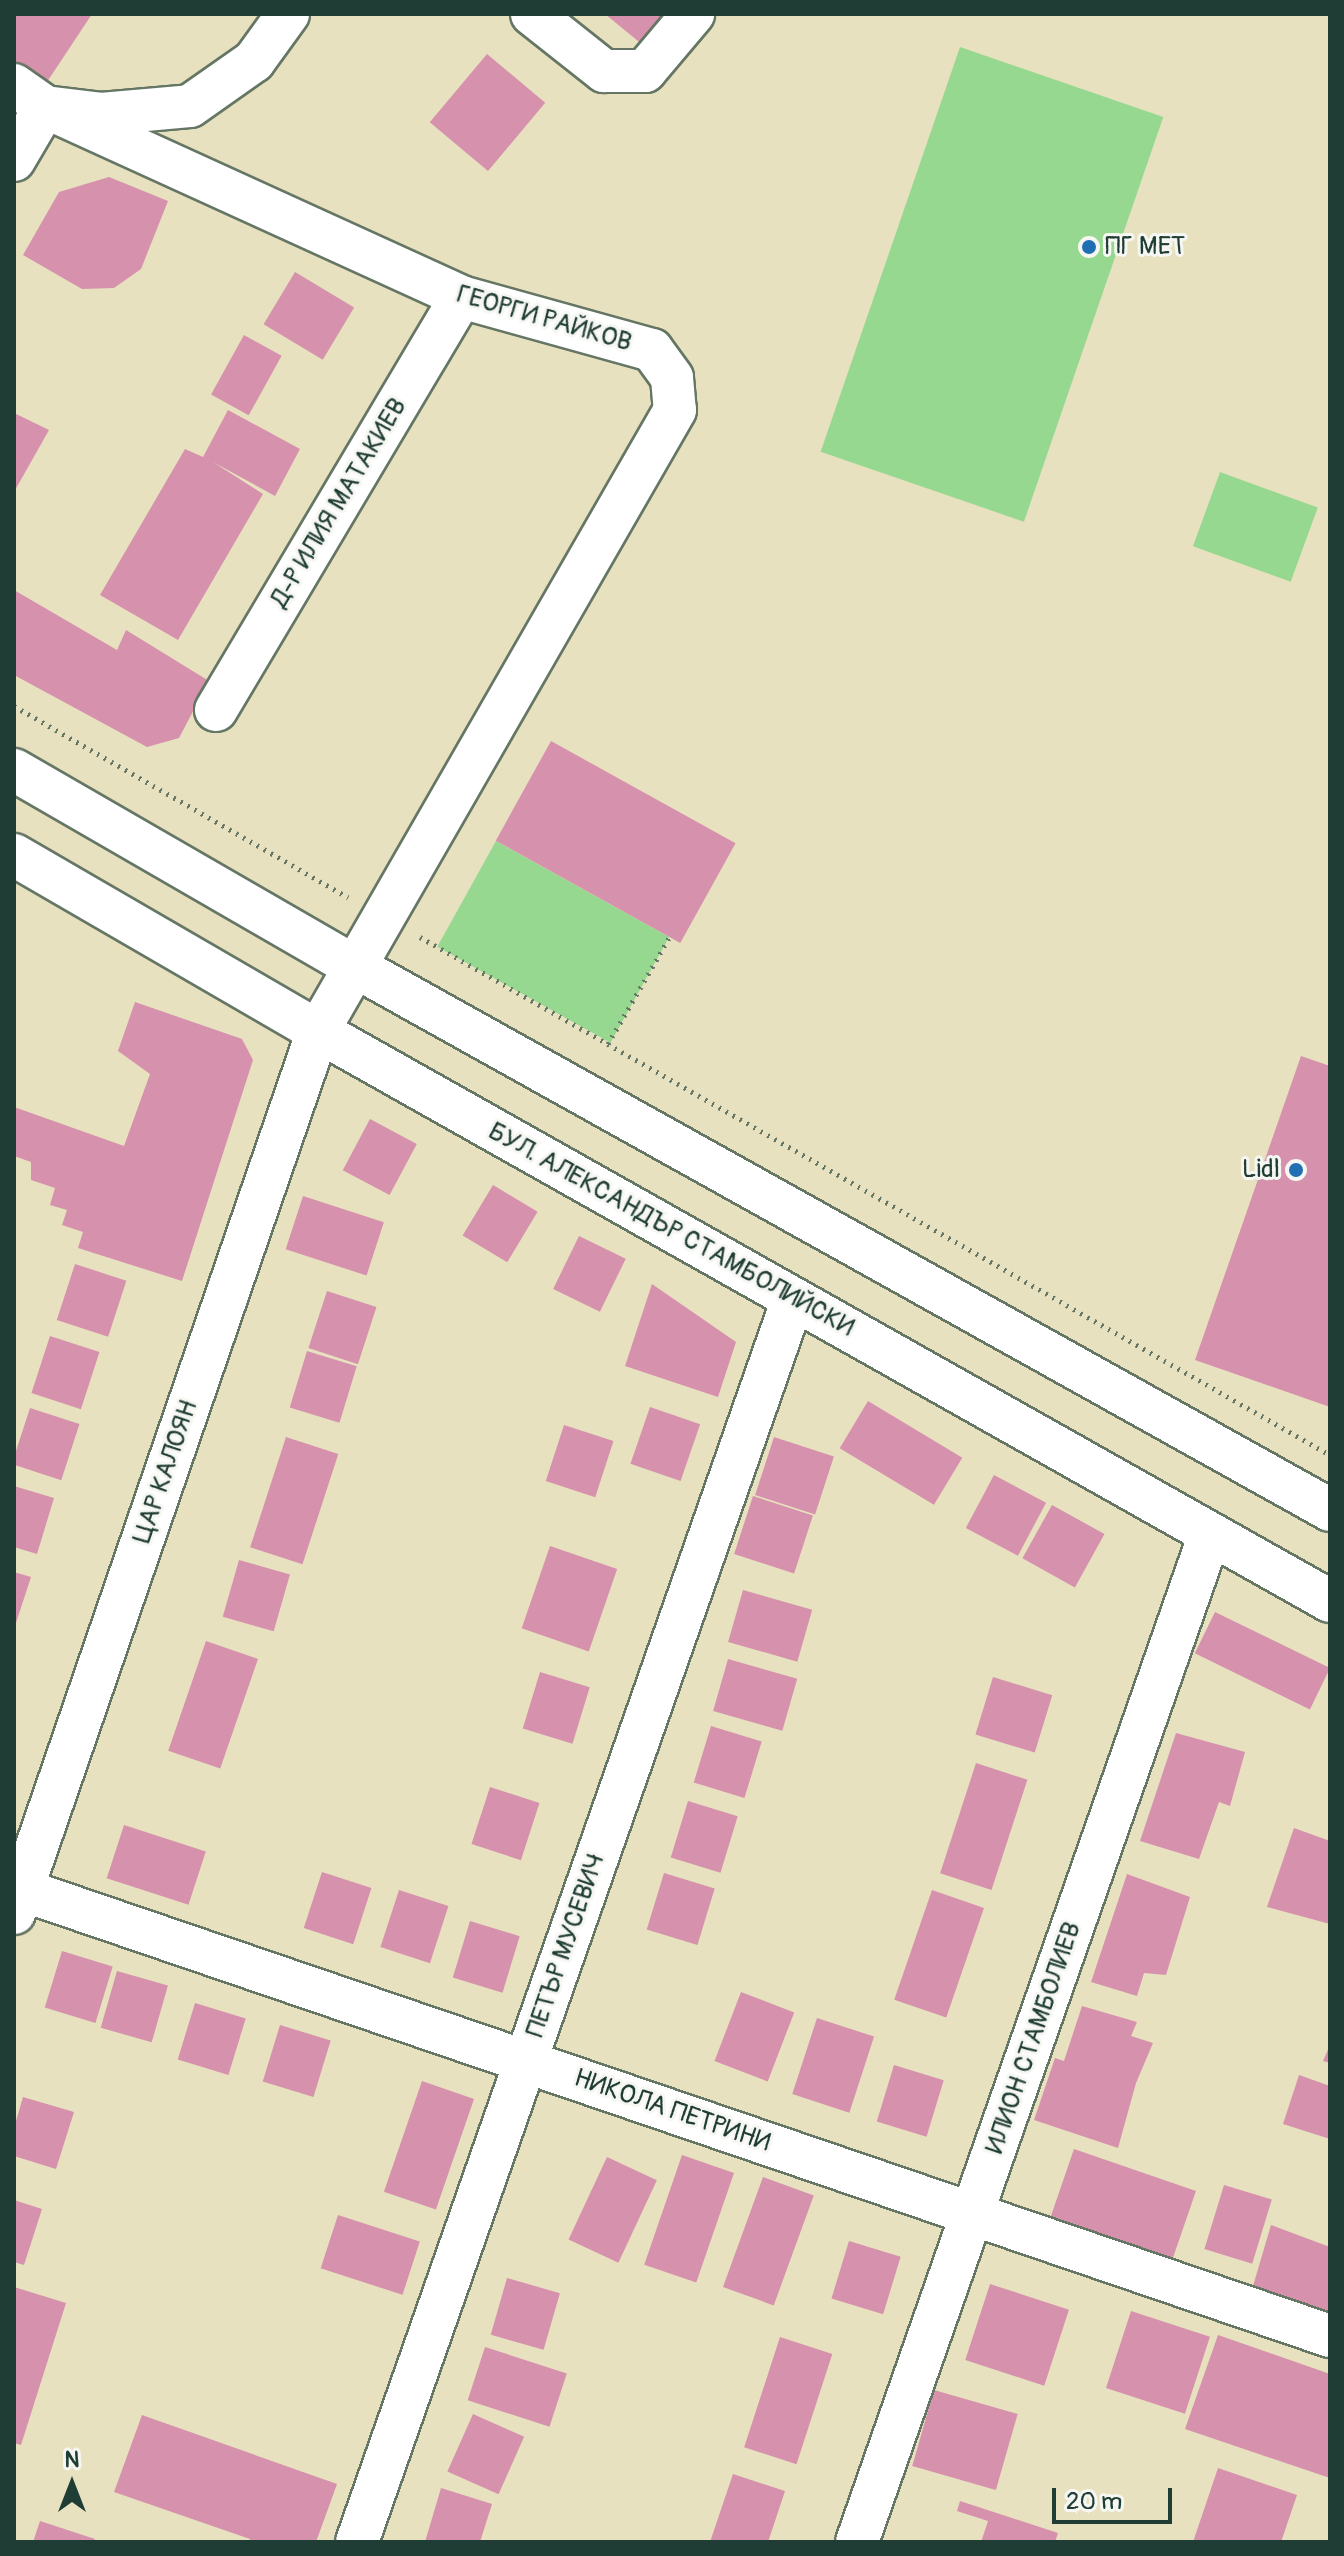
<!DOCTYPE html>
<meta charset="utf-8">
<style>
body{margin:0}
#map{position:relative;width:1344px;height:2556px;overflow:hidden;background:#e7e1bf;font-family:Pangolin,sans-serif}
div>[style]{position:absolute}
.green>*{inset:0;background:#96d88f;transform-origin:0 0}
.building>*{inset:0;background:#d691ad;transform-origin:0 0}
.path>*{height:5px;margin-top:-2.5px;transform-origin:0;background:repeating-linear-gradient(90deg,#657665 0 2px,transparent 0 8px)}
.roads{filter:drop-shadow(2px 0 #657665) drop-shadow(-2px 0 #657665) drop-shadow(0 2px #657665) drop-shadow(0 -2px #657665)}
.minor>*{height:42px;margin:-21px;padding:0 21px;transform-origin:21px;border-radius:21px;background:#fff}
.dots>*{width:22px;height:22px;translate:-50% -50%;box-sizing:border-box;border:4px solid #f6f6f2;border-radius:50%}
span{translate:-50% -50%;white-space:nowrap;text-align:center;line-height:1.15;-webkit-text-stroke:6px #f6f6f2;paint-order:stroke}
.poi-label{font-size:26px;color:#1f3d34}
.left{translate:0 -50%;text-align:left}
.right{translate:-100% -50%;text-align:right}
.street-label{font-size:26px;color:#1f3d34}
.frame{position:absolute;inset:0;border:16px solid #1f3d34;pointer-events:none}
.north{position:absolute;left:32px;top:2444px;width:80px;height:80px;-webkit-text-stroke:6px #f6f6f2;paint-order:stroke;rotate:0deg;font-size:22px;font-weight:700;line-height:32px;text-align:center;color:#1f3d34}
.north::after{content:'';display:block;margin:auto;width:28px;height:36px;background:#1f3d34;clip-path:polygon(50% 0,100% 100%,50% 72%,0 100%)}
.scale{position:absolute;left:1052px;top:2488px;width:120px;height:36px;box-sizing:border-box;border:4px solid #1f3d34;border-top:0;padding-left:10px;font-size:24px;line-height:28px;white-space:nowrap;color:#1f3d34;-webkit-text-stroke:6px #f6f6f2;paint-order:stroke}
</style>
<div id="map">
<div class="green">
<i style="left:960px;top:47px;width:215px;height:428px;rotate:19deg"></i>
<i style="left:1220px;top:472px;width:104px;height:79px;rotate:20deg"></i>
<i style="left:496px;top:841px;width:198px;height:121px;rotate:29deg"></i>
</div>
<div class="building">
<i style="clip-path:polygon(14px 14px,92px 14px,41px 91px,14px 73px)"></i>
<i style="clip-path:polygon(605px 14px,670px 14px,644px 46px)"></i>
<i style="left:487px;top:54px;width:76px;height:89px;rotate:40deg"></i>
<i style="clip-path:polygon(109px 177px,168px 201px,141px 269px,114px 288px,82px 289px,23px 255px,59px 192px)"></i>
<i style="left:295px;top:272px;width:69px;height:61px;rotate:31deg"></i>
<i style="left:244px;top:335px;width:43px;height:68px;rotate:29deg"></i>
<i style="clip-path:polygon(228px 410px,300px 449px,275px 496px,213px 462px,263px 494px,178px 640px,100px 595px,185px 449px,203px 457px)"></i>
<i style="clip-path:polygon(14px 413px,49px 430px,14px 492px)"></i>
<i style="clip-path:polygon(14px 590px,117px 650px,126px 630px,209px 681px,179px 738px,147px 747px,14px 675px)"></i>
<i style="left:551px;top:741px;width:211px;height:114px;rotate:29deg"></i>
<i style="clip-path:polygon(135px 1002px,242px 1039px,253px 1060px,182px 1281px,78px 1248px,83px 1232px,62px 1225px,67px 1210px,50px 1205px,55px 1188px,31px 1180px,31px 1162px,14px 1156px,14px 1107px,124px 1146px,150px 1074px,118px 1051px)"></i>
<i style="clip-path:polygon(1301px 1056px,1330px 1066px,1330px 1407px,1195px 1360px)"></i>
<i style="left:370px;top:1119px;width:53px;height:58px;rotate:28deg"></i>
<i style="left:493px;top:1185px;width:52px;height:59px;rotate:31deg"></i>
<i style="left:303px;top:1196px;width:85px;height:56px;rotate:18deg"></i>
<i style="left:579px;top:1236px;width:52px;height:59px;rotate:26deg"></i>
<i style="left:75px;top:1264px;width:54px;height:59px;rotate:18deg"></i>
<i style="clip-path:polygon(652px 1284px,736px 1342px,718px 1397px,625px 1366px)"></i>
<i style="left:327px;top:1291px;width:52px;height:60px;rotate:18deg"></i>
<i style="left:50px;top:1336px;width:52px;height:60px;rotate:18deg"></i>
<i style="left:307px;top:1351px;width:52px;height:59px;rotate:17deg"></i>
<i style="left:868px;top:1401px;width:110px;height:55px;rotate:31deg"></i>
<i style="left:650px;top:1407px;width:53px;height:60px;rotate:19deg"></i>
<i style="left:30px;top:1408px;width:52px;height:59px;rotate:18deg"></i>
<i style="left:564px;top:1425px;width:52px;height:59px;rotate:18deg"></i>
<i style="left:286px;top:1437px;width:55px;height:116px;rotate:18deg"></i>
<i style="left:774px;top:1437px;width:63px;height:61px;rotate:18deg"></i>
<i style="left:994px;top:1475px;width:59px;height:60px;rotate:28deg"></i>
<i style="clip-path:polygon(14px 1486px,54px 1498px,37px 1554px,14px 1547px)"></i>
<i style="left:753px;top:1496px;width:63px;height:61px;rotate:18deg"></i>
<i style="left:1052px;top:1505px;width:60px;height:61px;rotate:29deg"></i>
<i style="left:550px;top:1546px;width:71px;height:87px;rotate:19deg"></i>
<i style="left:239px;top:1560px;width:53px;height:59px;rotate:16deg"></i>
<i style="clip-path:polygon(14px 1572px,31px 1577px,15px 1626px,14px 1626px)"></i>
<i style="left:743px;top:1590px;width:72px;height:54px;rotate:16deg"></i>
<i style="left:1215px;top:1612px;width:128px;height:46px;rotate:26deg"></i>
<i style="left:206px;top:1641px;width:55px;height:116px;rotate:19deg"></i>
<i style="left:728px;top:1659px;width:72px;height:54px;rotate:16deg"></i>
<i style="left:540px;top:1672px;width:52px;height:59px;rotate:17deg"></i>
<i style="left:993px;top:1677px;width:62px;height:60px;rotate:17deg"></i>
<i style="left:711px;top:1726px;width:53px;height:59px;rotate:17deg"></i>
<i style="clip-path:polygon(1176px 1733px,1245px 1752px,1230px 1806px,1219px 1802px,1199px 1859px,1140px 1841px)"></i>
<i style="left:976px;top:1763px;width:54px;height:116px;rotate:18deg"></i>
<i style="left:490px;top:1787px;width:52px;height:60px;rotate:18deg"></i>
<i style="left:688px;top:1801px;width:52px;height:59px;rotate:17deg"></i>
<i style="left:124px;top:1825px;width:86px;height:56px;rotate:18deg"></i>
<i style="clip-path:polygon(1294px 1828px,1330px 1841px,1330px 1924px,1267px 1907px)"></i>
<i style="left:322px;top:1872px;width:52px;height:59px;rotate:18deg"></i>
<i style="left:664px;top:1873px;width:53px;height:59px;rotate:17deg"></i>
<i style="clip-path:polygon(1127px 1874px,1190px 1897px,1166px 1975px,1144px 1973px,1137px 1996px,1091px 1982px)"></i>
<i style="left:399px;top:1890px;width:52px;height:60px;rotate:18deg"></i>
<i style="left:932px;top:1890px;width:55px;height:116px;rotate:19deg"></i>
<i style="left:470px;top:1921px;width:52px;height:59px;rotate:17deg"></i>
<i style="left:62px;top:1951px;width:53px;height:59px;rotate:17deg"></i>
<i style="left:117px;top:1971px;width:53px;height:59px;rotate:16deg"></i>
<i style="left:741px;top:1992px;width:57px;height:74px;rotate:21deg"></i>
<i style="left:195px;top:2003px;width:53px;height:59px;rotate:17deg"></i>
<i style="clip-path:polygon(1082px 2006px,1137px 2022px,1131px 2036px,1153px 2043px,1136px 2083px,1118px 2148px,1034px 2120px,1055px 2058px,1064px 2061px)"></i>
<i style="left:817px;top:2018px;width:60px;height:80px;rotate:18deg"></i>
<i style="left:280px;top:2025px;width:53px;height:59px;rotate:17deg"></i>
<i style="clip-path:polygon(1330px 2045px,1330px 2063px,1323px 2061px)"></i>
<i style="left:894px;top:2065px;width:52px;height:59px;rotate:17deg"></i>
<i style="clip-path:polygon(1299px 2075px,1330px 2086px,1330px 2139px,1283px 2124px)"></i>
<i style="left:422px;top:2081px;width:55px;height:117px;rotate:19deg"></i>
<i style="clip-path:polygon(23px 2097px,74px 2112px,56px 2169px,14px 2156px,14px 2128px)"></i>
<i style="left:1074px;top:2149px;width:129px;height:73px;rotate:19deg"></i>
<i style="left:682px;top:2155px;width:55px;height:116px;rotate:19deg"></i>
<i style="left:607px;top:2157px;width:55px;height:91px;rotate:25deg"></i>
<i style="left:763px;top:2177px;width:54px;height:117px;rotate:20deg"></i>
<i style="left:1224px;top:2185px;width:50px;height:67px;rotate:17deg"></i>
<i style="clip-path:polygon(14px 2200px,42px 2209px,24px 2265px,14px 2262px)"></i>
<i style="left:338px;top:2215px;width:86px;height:56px;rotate:18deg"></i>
<i style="clip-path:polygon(1271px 2225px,1330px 2247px,1330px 2312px,1253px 2286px)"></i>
<i style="left:849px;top:2241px;width:54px;height:60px;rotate:17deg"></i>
<i style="left:507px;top:2278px;width:55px;height:59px;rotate:16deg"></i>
<i style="left:990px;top:2284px;width:83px;height:80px;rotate:18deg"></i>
<i style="clip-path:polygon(14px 2287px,66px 2303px,21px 2445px,14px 2443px)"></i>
<i style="left:1131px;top:2311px;width:83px;height:81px;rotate:18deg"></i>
<i style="clip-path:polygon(1218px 2335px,1330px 2374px,1330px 2478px,1185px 2429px)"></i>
<i style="left:780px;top:2337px;width:55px;height:116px;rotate:18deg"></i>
<i style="left:485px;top:2347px;width:86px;height:56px;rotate:18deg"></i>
<i style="left:934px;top:2390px;width:87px;height:79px;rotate:16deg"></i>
<i style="left:473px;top:2414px;width:56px;height:63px;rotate:24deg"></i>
<i style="clip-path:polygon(142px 2415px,337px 2484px,316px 2542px,249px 2542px,250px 2539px,114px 2492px)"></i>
<i style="clip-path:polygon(1218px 2468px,1297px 2495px,1281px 2542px,1193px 2542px)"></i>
<i style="clip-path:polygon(733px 2474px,785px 2491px,768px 2542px,710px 2542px)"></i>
<i style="clip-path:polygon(441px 2488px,492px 2504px,480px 2542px,425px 2542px)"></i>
<i style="clip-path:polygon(960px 2501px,1058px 2533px,1055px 2542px,981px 2542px,988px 2521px,957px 2511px)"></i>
<i style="clip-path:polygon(40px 2521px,95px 2539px,94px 2542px,33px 2542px)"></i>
</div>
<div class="path">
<i style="left:14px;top:706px;width:385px;rotate:29.8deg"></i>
<i style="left:420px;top:937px;width:1047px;rotate:29.65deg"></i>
<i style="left:608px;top:1044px;width:125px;rotate:-60.1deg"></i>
</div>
<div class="roads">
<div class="minor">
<i style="left:532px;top:14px;width:92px;rotate:38.4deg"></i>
<i style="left:604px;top:71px;width:41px"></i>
<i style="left:645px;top:71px;width:75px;rotate:-49.9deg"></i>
<i style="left:14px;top:85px;width:38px;rotate:35deg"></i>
<i style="left:45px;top:107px;width:457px;rotate:24.5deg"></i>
<i style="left:461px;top:297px;width:198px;rotate:15.5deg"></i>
<i style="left:652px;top:350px;width:34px;rotate:54deg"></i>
<i style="left:672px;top:378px;width:32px;rotate:85deg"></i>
<i style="left:675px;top:410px;width:716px;rotate:119.89deg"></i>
<i style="left:318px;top:1031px;width:933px;rotate:109.02deg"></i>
<i style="left:14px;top:160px;width:61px;rotate:-59.7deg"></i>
<i style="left:45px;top:107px;width:56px;rotate:7.1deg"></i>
<i style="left:101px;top:114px;width:89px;rotate:-5.1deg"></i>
<i style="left:190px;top:106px;width:78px;rotate:-35.1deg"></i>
<i style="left:254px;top:61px;width:58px;rotate:-54.1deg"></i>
<i style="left:216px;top:710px;width:480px;rotate:-59.3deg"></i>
<i style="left:14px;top:770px;width:392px;rotate:30deg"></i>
<i style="left:354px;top:966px;width:1117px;rotate:29.13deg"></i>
<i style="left:14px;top:855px;width:351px;rotate:30.1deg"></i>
<i style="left:318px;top:1031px;width:1161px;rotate:29.39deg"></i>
<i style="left:14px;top:1887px;width:1390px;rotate:18.84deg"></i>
<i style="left:357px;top:2542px;width:1317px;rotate:-70.67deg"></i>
<i style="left:857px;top:2542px;width:1068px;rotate:-70.7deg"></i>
</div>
</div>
<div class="dots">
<i style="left:1089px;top:247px;background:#1f6fb2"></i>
<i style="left:1296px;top:1170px;background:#1f6fb2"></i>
</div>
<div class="poi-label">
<span class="left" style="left:1105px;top:247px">ПГ МЕТ</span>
<span class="right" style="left:1280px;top:1170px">Lidl</span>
</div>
<div class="street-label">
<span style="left:544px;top:319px;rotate:16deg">ГЕОРГИ РАЙКОВ</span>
<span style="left:339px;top:503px;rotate:-59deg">Д-Р ИЛИЯ МАТАКИЕВ</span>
<span style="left:671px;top:1230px;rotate:29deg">БУЛ. АЛЕКСАНДЪР СТАМБОЛИЙСКИ</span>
<span style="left:166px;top:1472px;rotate:-71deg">ЦАР КАЛОЯН</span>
<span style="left:566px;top:1946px;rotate:-71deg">ПЕТЪР МУСЕВИЧ</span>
<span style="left:1034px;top:2038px;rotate:-71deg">ИЛИОН СТАМБОЛИЕВ</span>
<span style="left:672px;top:2111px;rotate:19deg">НИКОЛА ПЕТРИНИ</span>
</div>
<div class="frame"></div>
<div class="north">N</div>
<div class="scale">20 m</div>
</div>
